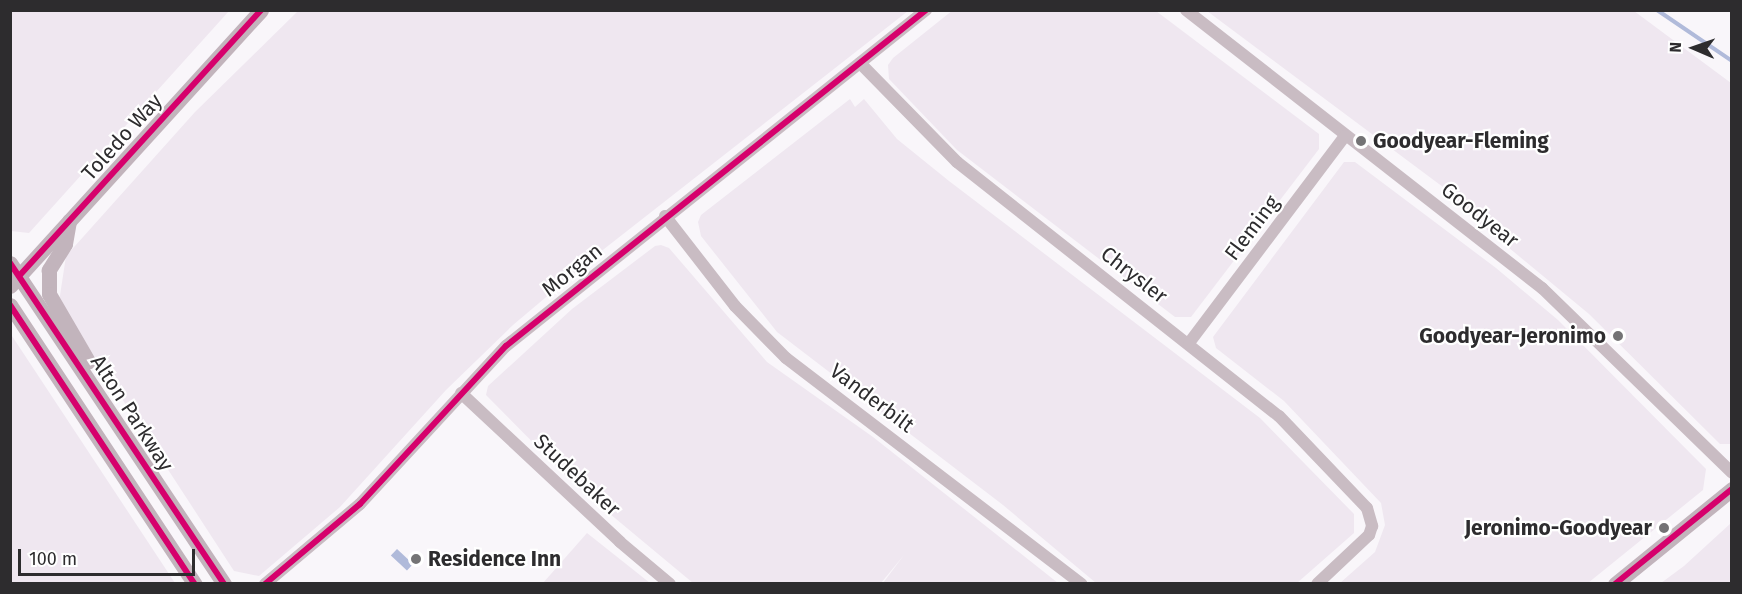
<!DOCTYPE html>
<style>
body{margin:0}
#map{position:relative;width:1742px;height:594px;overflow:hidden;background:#f9f6fa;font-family:"Fira Sans",sans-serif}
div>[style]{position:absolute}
.built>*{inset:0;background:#efe7f0}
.water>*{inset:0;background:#b0bada;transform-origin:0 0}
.stream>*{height:4px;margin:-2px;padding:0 2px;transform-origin:2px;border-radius:2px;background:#b0bada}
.minor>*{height:12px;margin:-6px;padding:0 6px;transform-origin:6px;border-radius:6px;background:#c9bcc3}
.major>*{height:15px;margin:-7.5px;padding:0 7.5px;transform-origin:7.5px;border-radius:7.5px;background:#c2b4bc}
.cycleway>*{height:6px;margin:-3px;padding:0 3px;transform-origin:3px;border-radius:3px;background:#d6006c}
.dots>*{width:16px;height:16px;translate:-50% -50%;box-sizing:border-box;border:3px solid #fff;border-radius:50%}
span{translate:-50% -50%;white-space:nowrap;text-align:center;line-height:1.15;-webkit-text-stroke:4.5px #fff;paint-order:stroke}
.street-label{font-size:21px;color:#2d2c2e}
.poi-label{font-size:21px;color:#2d2c2e;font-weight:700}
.left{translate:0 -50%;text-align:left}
.right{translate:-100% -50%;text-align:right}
.frame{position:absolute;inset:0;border:12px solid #2d2c2e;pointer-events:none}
.north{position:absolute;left:1664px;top:18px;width:60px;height:60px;-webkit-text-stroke:4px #fff;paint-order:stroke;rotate:272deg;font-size:16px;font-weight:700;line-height:24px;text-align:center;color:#2d2c2e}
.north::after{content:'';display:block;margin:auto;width:21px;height:27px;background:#2d2c2e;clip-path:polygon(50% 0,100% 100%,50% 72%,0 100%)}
.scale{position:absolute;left:18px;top:549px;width:177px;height:27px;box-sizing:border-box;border:3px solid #2d2c2e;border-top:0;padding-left:8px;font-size:18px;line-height:21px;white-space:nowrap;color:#2d2c2e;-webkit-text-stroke:4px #fff;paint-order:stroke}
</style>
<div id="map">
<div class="built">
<i style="clip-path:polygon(953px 10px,1156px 11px,1319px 134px,1319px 149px,1191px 317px,1175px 317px,957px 150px,889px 79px,888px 65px,893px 58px)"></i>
<i style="clip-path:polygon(10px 11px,229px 11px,29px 233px,11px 231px)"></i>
<i style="clip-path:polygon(298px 11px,908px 11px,590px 260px,513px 325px,446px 390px,340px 507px,259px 576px,234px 571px,59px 302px,66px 256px,195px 112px)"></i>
<i style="clip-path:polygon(1207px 11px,1634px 11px,1731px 83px,1731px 444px,1720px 444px,1589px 314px,1445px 195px,1447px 190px)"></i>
<i style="clip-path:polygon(850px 99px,855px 107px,864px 99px,897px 139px,949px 181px,1260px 418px,1354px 514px,1354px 533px,1297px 583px,1096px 583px,1003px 505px,777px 332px,701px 236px,698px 222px,701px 215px)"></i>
<i style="clip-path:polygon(1344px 162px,1355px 162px,1496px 268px,1558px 320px,1706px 469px,1703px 490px,1588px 583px,1340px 583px,1375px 552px,1385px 525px,1381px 503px,1284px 401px,1216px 348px,1213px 337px)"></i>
<i style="clip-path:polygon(661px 245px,669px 248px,767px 362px,873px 437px,1058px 583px,883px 583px,904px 555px,881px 583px,693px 583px,574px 484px,486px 395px,488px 386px,572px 309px,655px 246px)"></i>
<i style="clip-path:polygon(10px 336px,12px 336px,175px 583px,11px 583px)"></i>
<i style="clip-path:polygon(1731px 523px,1731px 583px,1661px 583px,1684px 566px)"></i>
<i style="clip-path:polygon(587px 533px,650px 583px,543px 583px)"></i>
</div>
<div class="water">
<i style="left:397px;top:549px;width:22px;height:9px;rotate:43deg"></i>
</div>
<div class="stream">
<i style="left:1657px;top:10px;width:91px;rotate:34.2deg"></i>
</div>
<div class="minor">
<i style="left:1186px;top:10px;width:452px;rotate:38deg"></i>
<i style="left:1542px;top:288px;width:265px;rotate:44.2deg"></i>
<i style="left:860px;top:63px;width:139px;rotate:45.6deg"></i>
<i style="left:957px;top:162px;width:410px;rotate:38.3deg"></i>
<i style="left:1279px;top:416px;width:127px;rotate:46.3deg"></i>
<i style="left:1367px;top:508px;width:19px;rotate:74deg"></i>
<i style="left:1372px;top:526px;width:9px;rotate:108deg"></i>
<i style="left:1369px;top:535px;width:71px;rotate:136.7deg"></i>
<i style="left:665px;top:216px;width:114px;rotate:52.1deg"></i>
<i style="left:735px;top:306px;width:73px;rotate:45.6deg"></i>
<i style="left:786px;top:358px;width:372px;rotate:37.4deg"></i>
<i style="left:1189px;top:343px;width:259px;rotate:-53deg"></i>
<i style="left:461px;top:393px;width:218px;rotate:43.1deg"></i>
<i style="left:620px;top:542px;width:65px;rotate:40deg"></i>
<i style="left:265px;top:584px;width:124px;rotate:-40.1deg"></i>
<i style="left:360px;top:504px;width:215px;rotate:-47.3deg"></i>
<i style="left:506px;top:346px;width:538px;rotate:-38.66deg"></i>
</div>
<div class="major">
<i style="left:69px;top:221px;width:23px;rotate:100deg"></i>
<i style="left:65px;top:244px;width:31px;rotate:122deg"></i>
<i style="left:49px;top:270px;width:24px;rotate:90deg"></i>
<i style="left:49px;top:294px;width:78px;rotate:59.8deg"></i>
<i style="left:10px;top:263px;width:386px;rotate:56.3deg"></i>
<i style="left:10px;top:286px;width:373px;rotate:-47.7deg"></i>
<i style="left:10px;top:305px;width:335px;rotate:56.5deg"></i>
<i style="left:1615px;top:584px;width:151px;rotate:-39.1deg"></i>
</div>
<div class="cycleway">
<i style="left:10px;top:263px;width:386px;rotate:56.3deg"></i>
<i style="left:20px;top:275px;width:358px;rotate:-47.7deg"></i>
<i style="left:10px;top:305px;width:335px;rotate:56.5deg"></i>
<i style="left:265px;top:584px;width:124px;rotate:-40.1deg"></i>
<i style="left:360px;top:504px;width:215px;rotate:-47.3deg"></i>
<i style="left:506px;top:346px;width:538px;rotate:-38.66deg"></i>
<i style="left:1615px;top:584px;width:151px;rotate:-39.1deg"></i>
</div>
<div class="dots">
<i style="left:1361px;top:141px;background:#747375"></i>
<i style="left:1618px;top:336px;background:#747375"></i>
<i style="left:1664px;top:528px;background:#747375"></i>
<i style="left:416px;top:559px;background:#747375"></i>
</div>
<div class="street-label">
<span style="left:122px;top:137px;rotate:-48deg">Toledo Way</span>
<span style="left:1480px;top:215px;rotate:38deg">Goodyear</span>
<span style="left:1252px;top:228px;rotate:-53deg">Fleming</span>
<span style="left:572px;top:270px;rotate:-39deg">Morgan</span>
<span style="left:1134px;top:275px;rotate:38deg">Chrysler</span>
<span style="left:872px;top:398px;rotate:37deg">Vanderbilt</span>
<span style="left:132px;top:413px;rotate:57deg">Alton Parkway</span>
<span style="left:577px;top:475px;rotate:43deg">Studebaker</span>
</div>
<div class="poi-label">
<span class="left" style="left:1373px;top:141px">Goodyear-Fleming</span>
<span class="right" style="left:1606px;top:336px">Goodyear-Jeronimo</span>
<span class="right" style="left:1652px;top:528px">Jeronimo-Goodyear</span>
<span class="left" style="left:428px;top:559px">Residence Inn</span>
</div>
<div class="frame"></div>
<div class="north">N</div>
<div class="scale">100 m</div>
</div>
